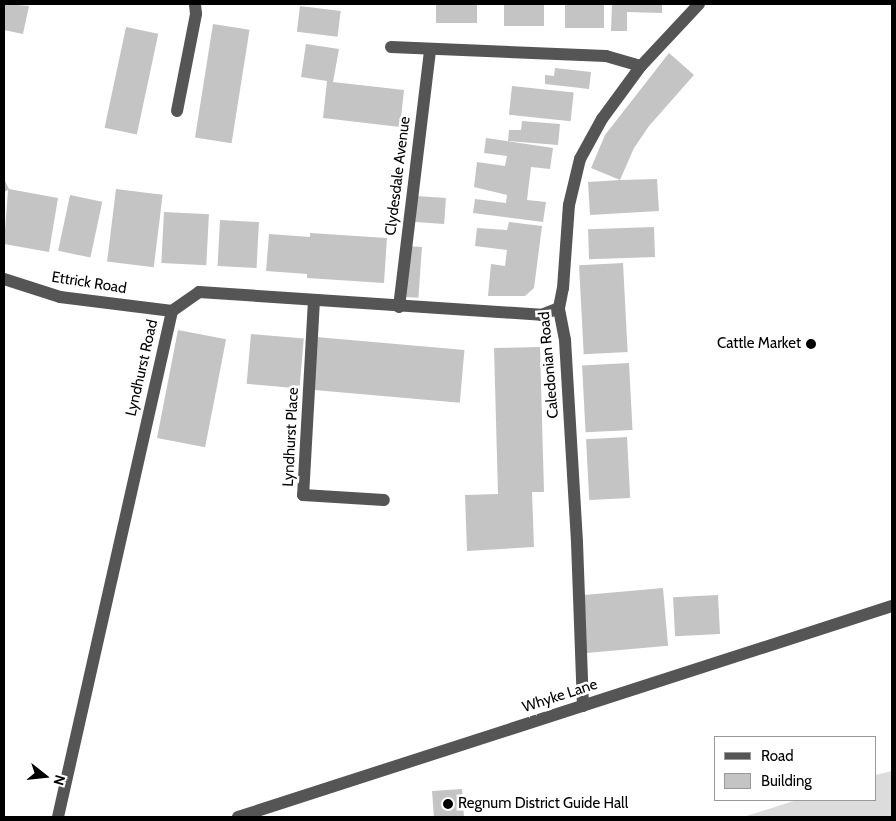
<!DOCTYPE html>
<style>
body{margin:0}
#map{position:relative;width:896px;height:821px;overflow:hidden;background:#fff;font-family:Cabin,sans-serif}
div>[style]{position:absolute}
.green>*{inset:0;background:#dcdcdc}
.building>*{inset:0;background:#c4c4c4;transform-origin:0 0}
.minor>*{height:12px;margin:-6px;padding:0 6px;transform-origin:6px;border-radius:6px;background:#555}
.dots>*{width:14px;height:14px;translate:-50% -50%;box-sizing:border-box;border:2px solid #fff;border-radius:50%}
span{translate:-50% -50%;white-space:nowrap;text-align:center;line-height:1.15;-webkit-text-stroke:5px #fff;paint-order:stroke}
.street-label{font-size:15px;color:#000}
.poi-label{font-size:15px;color:#000}
.right{translate:-100% -50%;text-align:right}
.left{translate:0 -50%;text-align:left}
.frame{position:absolute;inset:0;border:5px solid #000;pointer-events:none}
.legend{position:absolute;left:714px;top:736px;width:162px;height:65px;box-sizing:border-box;background:#fff;border:1px solid #999;margin:0;padding:6px 9px;list-style:none;font-size:15px;color:#000}
.legend li{display:flex;align-items:center;gap:10px;height:25px}
.legend b{width:25px;border:1px solid #999}
.north{position:absolute;left:20px;top:751px;width:50px;height:50px;-webkit-text-stroke:4px #fff;paint-order:stroke;rotate:106deg;font-size:14px;font-weight:700;line-height:20px;text-align:center;color:#000}
.north::after{content:'';display:block;margin:auto;width:18px;height:22px;background:#000;clip-path:polygon(50% 0,100% 100%,50% 72%,0 100%)}
</style>
<div id="map">
<div class="green">
<i style="clip-path:polygon(892px 771px,892px 817px,743px 817px,797px 800px,875px 800px,875px 775px)"></i>
</div>
<div class="building">
<i style="clip-path:polygon(4px 4px,29px 6px,23px 34px,4px 30px)"></i>
<i style="left:436px;top:4px;width:41px;height:19px"></i>
<i style="left:504px;top:4px;width:40px;height:22px"></i>
<i style="left:565px;top:4px;width:39px;height:24px"></i>
<i style="clip-path:polygon(612px 4px,662px 4px,662px 13px,627px 12px,627px 31px,611px 31px)"></i>
<i style="left:300px;top:6px;width:41px;height:26px;rotate:7deg"></i>
<i style="left:213px;top:24px;width:37px;height:115px;rotate:9deg"></i>
<i style="left:126px;top:27px;width:33px;height:103px;rotate:12deg"></i>
<i style="clip-path:polygon(306px 44px,339px 49px,333px 82px,404px 90px,400px 127px,323px 118px,327px 81px,301px 77px)"></i>
<i style="clip-path:polygon(669px 53px,694px 75px,649px 126px,634px 148px,620px 180px,657px 179px,659px 211px,590px 215px,588px 182px,620px 180px,591px 168px,605px 135px)"></i>
<i style="clip-path:polygon(555px 68px,591px 72px,589px 89px,545px 84px,545px 75px,554px 76px)"></i>
<i style="left:512px;top:86px;width:62px;height:29px;rotate:6deg"></i>
<i style="clip-path:polygon(522px 121px,560px 124px,558px 145px,508px 141px,509px 130px,521px 130px)"></i>
<i style="clip-path:polygon(486px 138px,553px 148px,550px 169px,531px 167px,527px 200px,546px 202px,543px 222px,473px 213px,475px 199px,506px 203px,507px 195px,474px 187px,477px 162px,505px 166px,507px 156px,484px 153px)"></i>
<i style="clip-path:polygon(4px 179px,9px 189px,58px 198px,49px 252px,4px 244px,8px 190px,4px 192px)"></i>
<i style="left:116px;top:189px;width:47px;height:73px;rotate:7deg"></i>
<i style="left:70px;top:195px;width:33px;height:57px;rotate:12deg"></i>
<i style="left:417px;top:196px;width:29px;height:26px;rotate:4deg"></i>
<i style="left:164px;top:212px;width:45px;height:51px;rotate:3deg"></i>
<i style="left:220px;top:220px;width:39px;height:46px;rotate:3deg"></i>
<i style="clip-path:polygon(509px 222px,542px 226px,534px 288px,525px 296px,488px 296px,491px 264px,505px 266px,507px 250px,475px 246px,477px 228px,507px 230px)"></i>
<i style="left:654px;top:227px;width:30px;height:66px;rotate:88deg"></i>
<i style="clip-path:polygon(310px 233px,387px 238px,384px 283px,307px 278px,307px 274px,266px 271px,269px 234px,310px 237px)"></i>
<i style="left:408px;top:246px;width:14px;height:51px;rotate:4deg"></i>
<i style="left:623px;top:263px;width:89px;height:44px;rotate:87deg"></i>
<i style="left:178px;top:330px;width:49px;height:110px;rotate:11deg"></i>
<i style="left:251px;top:334px;width:53px;height:50px;rotate:5deg"></i>
<i style="left:316px;top:337px;width:149px;height:53px;rotate:5deg"></i>
<i style="clip-path:polygon(540px 347px,544px 492px,532px 492px,534px 547px,467px 551px,465px 495px,498px 494px,494px 348px)"></i>
<i style="left:629px;top:363px;width:67px;height:47px;rotate:87deg"></i>
<i style="left:627px;top:437px;width:61px;height:41px;rotate:87deg"></i>
<i style="left:663px;top:588px;width:58px;height:82px;rotate:85deg"></i>
<i style="left:718px;top:595px;width:39px;height:45px;rotate:87deg"></i>
<i style="left:462px;top:789px;width:28px;height:30px;rotate:86deg"></i>
</div>
<div class="minor">
<i style="left:391px;top:47px;width:215px;rotate:2.4deg"></i>
<i style="left:606px;top:56px;width:36px;rotate:16deg"></i>
<i style="left:177px;top:111px;width:99px;rotate:-78.9deg"></i>
<i style="left:196px;top:14px;width:10px;rotate:-96deg"></i>
<i style="left:4px;top:279px;width:59px;rotate:17.8deg"></i>
<i style="left:60px;top:297px;width:113px;rotate:7.1deg"></i>
<i style="left:314px;top:300px;width:195px;rotate:93.2deg"></i>
<i style="left:303px;top:495px;width:81px;rotate:3.5deg"></i>
<i style="left:399px;top:307px;width:260px;rotate:-83.1deg"></i>
<i style="left:583px;top:706px;width:164px;rotate:-92.1deg"></i>
<i style="left:577px;top:542px;width:202px;rotate:-93.4deg"></i>
<i style="left:565px;top:340px;width:33px;rotate:-101deg"></i>
<i style="left:559px;top:308px;width:20px;rotate:-79deg"></i>
<i style="left:563px;top:288px;width:83px;rotate:-85.9deg"></i>
<i style="left:569px;top:205px;width:47px;rotate:-76.6deg"></i>
<i style="left:580px;top:159px;width:46px;rotate:-61.2deg"></i>
<i style="left:602px;top:119px;width:66px;rotate:-53.7deg"></i>
<i style="left:641px;top:66px;width:85px;rotate:-46.9deg"></i>
<i style="left:58px;top:817px;width:519px;rotate:-77.3deg"></i>
<i style="left:172px;top:311px;width:33px;rotate:-35deg"></i>
<i style="left:199px;top:292px;width:343px;rotate:3.8deg"></i>
<i style="left:541px;top:315px;width:19px;rotate:-21deg"></i>
<i style="left:238px;top:817px;width:687px;rotate:-17.88deg"></i>
</div>
<div class="dots">
<i style="left:811px;top:344px;background:#000"></i>
<i style="left:448px;top:804px;background:#000"></i>
</div>
<div class="street-label">
<span style="left:398px;top:176px;rotate:-83deg">Clydesdale Avenue</span>
<span style="left:89px;top:283px;rotate:9deg">Ettrick Road</span>
<span style="left:549px;top:365px;rotate:-95deg">Caledonian Road</span>
<span style="left:142px;top:368px;rotate:-77deg">Lyndhurst Road</span>
<span style="left:291px;top:437px;rotate:-87deg">Lyndhurst Place</span>
<span style="left:560px;top:696px;rotate:-18deg">Whyke Lane</span>
</div>
<div class="poi-label">
<span class="right" style="left:801px;top:344px">Cattle Market</span>
<span class="left" style="left:458px;top:804px">Regnum District Guide Hall</span>
</div>
<div class="frame"></div>
<ul class="legend">
<li><b style="height:6px;background:#555"></b>Road</li>
<li><b style="height:14px;background:#c4c4c4"></b>Building</li>
</ul>
<div class="north">N</div>
</div>
